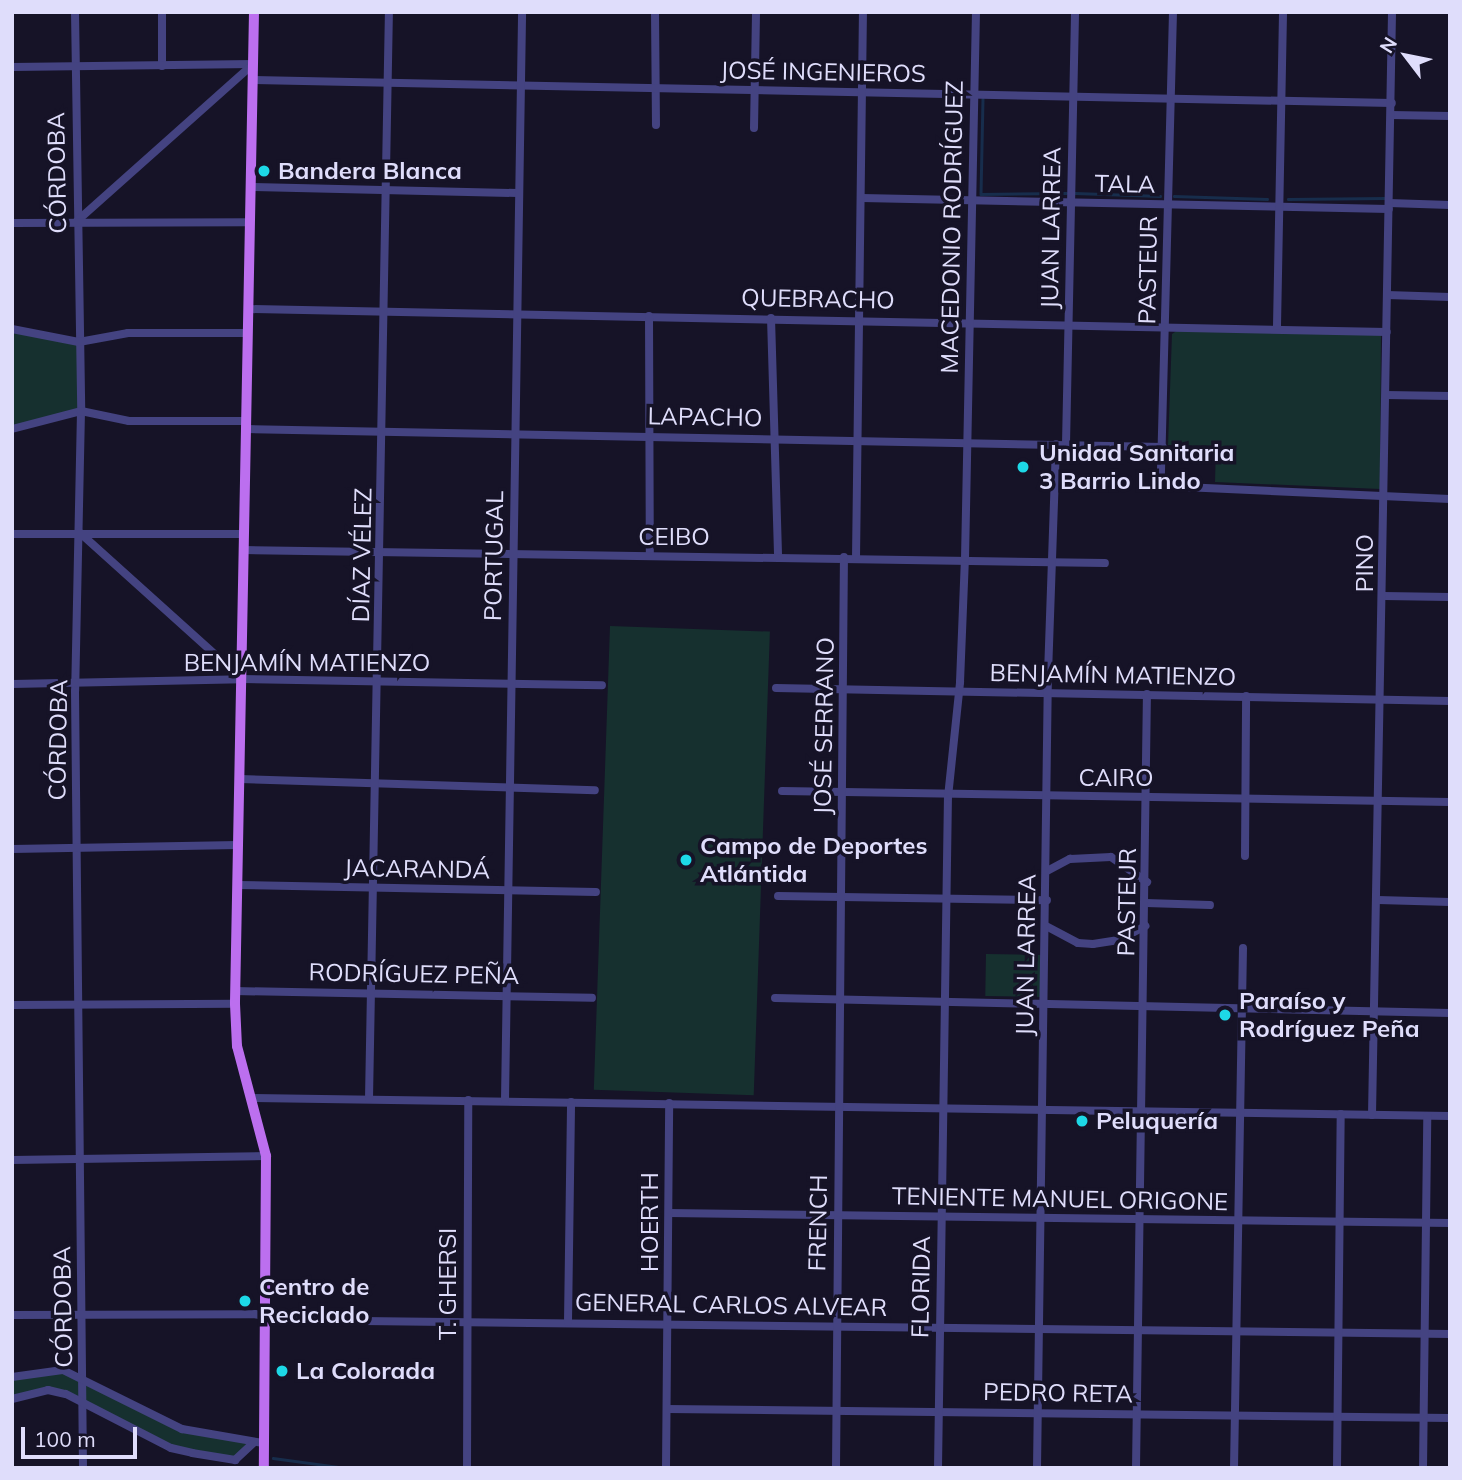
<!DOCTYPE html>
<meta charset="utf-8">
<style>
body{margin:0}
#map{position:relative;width:1462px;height:1480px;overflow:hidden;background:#161327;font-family:Mulish,sans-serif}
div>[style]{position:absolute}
.green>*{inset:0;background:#16302f;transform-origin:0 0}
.stream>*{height:2.5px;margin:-1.25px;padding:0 1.25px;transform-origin:1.25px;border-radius:1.25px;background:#172d4c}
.minor>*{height:8px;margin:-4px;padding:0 4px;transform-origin:4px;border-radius:4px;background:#444381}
.major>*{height:10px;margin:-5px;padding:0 5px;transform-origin:5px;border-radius:5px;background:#bc6fef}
.dots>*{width:19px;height:19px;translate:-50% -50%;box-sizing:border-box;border:4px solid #161327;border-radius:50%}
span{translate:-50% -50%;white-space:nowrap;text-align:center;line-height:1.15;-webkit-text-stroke:7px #161327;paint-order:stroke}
.street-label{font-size:24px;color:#dfddfb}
.poi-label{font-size:24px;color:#dfddfb;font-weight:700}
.left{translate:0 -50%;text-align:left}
.frame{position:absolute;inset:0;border:14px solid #dfddfb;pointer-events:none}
.north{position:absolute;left:1371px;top:21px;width:70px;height:70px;-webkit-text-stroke:5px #161327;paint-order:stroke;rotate:302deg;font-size:19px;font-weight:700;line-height:28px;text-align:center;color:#dfddfb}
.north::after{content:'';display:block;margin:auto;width:24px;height:32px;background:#dfddfb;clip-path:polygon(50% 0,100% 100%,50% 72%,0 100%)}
.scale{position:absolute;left:21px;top:1427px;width:116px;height:32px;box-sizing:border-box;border:4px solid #dfddfb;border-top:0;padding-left:9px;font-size:21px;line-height:24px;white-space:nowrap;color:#dfddfb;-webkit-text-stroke:5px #161327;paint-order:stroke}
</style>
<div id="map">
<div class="green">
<i style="clip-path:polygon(12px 329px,79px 342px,81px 411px,12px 429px)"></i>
<i style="clip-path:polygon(1178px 330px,1381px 335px,1380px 489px,1215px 482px,1216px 446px,1168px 445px,1172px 334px)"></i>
<i style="left:610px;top:626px;width:160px;height:464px;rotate:2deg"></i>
<i style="left:986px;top:954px;width:56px;height:42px;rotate:1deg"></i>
<i style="clip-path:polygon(56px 1369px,169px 1423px,253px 1443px,242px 1458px,180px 1451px,55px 1391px,12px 1398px,12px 1377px)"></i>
</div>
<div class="stream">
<i style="left:983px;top:99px;width:95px;rotate:91.2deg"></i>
<i style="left:981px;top:194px;width:85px;rotate:-0.7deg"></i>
<i style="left:1075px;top:193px;width:85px;rotate:2deg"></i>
<i style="left:1174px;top:196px;width:93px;rotate:1.8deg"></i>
<i style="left:1288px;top:199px;width:97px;rotate:-0.6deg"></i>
<i style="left:273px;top:1458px;width:75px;rotate:7.7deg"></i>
</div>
<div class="minor">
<i style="left:75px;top:12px;width:399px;rotate:89.1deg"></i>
<i style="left:81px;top:411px;width:280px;rotate:91.2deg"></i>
<i style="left:75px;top:691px;width:777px;rotate:89.41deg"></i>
<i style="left:655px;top:12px;width:113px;rotate:89.5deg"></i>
<i style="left:1173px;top:12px;width:474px;rotate:91.5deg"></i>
<i style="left:1161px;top:486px;width:289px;rotate:2.6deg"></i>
<i style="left:162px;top:66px;width:54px;rotate:-90deg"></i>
<i style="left:12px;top:67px;width:241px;rotate:-0.7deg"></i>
<i style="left:253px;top:80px;width:1139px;rotate:1.16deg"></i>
<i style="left:1391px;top:115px;width:59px;rotate:1deg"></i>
<i style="left:754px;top:128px;width:116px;rotate:-89deg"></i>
<i style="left:251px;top:187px;width:267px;rotate:1.3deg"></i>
<i style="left:862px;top:198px;width:527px;rotate:1.2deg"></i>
<i style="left:1389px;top:203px;width:61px;rotate:1.9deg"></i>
<i style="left:77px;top:221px;width:236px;rotate:-41.7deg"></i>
<i style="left:12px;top:223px;width:238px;rotate:-0.2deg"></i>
<i style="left:1387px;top:295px;width:63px;rotate:1.8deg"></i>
<i style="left:249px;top:309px;width:1138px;rotate:1.16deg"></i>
<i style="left:649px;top:316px;width:240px;rotate:89.8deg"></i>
<i style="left:771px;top:318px;width:239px;rotate:88.3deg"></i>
<i style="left:1277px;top:326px;width:314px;rotate:-88.9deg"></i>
<i style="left:12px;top:329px;width:68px;rotate:11deg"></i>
<i style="left:79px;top:342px;width:50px;rotate:-10.4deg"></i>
<i style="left:128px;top:333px;width:120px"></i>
<i style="left:1386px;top:395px;width:64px;rotate:0.9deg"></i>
<i style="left:12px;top:429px;width:71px;rotate:-14.6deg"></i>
<i style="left:81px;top:411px;width:49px;rotate:11.8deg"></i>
<i style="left:129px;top:421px;width:118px"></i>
<i style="left:247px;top:429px;width:916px;rotate:1.13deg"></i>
<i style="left:1066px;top:444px;width:432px;rotate:-88.8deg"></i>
<i style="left:79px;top:532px;width:219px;rotate:42deg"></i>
<i style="left:12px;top:534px;width:232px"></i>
<i style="left:244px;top:550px;width:861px;rotate:0.87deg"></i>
<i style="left:856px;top:558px;width:546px;rotate:-89.27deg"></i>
<i style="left:1384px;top:596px;width:66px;rotate:0.9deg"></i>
<i style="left:12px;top:684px;width:230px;rotate:-1.2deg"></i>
<i style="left:242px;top:679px;width:360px;rotate:1deg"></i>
<i style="left:776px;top:688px;width:674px;rotate:1.1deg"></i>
<i style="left:240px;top:779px;width:355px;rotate:1.8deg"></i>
<i style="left:782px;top:791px;width:668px;rotate:0.94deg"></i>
<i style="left:12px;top:849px;width:226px;rotate:-1deg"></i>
<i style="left:1245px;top:856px;width:160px;rotate:-89.6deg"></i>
<i style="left:1047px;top:871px;width:26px;rotate:-28deg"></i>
<i style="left:1070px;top:859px;width:41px;rotate:-2.8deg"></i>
<i style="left:1111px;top:857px;width:44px;rotate:34.8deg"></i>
<i style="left:237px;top:885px;width:359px;rotate:1.1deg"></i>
<i style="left:778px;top:896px;width:269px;rotate:0.9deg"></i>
<i style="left:1378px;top:900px;width:72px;rotate:1.6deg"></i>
<i style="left:1146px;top:903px;width:64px;rotate:1.8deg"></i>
<i style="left:1046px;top:926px;width:36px;rotate:28deg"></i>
<i style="left:1078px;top:943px;width:15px;rotate:4deg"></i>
<i style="left:1093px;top:944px;width:26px;rotate:-9deg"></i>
<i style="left:1119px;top:940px;width:30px;rotate:-28deg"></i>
<i style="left:235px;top:991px;width:357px;rotate:1.1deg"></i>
<i style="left:775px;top:998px;width:675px;rotate:1.27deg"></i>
<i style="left:12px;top:1005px;width:223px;rotate:-0.3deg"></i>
<i style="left:253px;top:1098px;width:1197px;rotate:0.86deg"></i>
<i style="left:369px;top:1099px;width:1087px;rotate:-88.95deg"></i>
<i style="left:505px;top:1100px;width:1088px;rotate:-89.1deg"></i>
<i style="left:1372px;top:1115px;width:1103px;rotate:-88.96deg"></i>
<i style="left:12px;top:1160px;width:254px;rotate:-0.9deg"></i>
<i style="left:669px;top:1213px;width:781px;rotate:0.73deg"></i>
<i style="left:12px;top:1315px;width:243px;rotate:-0.2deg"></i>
<i style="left:255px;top:1314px;width:25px;rotate:14deg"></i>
<i style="left:279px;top:1320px;width:1171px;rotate:0.68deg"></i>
<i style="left:568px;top:1322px;width:220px;rotate:-89.2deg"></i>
<i style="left:12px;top:1377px;width:51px;rotate:-7.8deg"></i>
<i style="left:63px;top:1370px;width:133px;rotate:26.4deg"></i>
<i style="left:182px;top:1429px;width:82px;rotate:9.8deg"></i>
<i style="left:12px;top:1399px;width:37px;rotate:-14deg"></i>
<i style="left:48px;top:1390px;width:18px;rotate:13deg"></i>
<i style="left:66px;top:1394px;width:118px;rotate:27.2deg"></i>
<i style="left:171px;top:1448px;width:22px;rotate:13deg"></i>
<i style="left:192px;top:1453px;width:44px;rotate:9.2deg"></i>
<i style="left:235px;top:1460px;width:25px;rotate:-43deg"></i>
<i style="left:667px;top:1409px;width:783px;rotate:0.66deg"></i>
<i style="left:467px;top:1468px;width:368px;rotate:-89.8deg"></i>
<i style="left:666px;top:1468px;width:365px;rotate:-89.5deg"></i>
<i style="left:836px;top:1468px;width:911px;rotate:-89.5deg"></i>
<i style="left:938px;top:1468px;width:671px;rotate:-89.15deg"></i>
<i style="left:948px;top:797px;width:116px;rotate:-84deg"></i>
<i style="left:960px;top:682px;width:123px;rotate:-87.7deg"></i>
<i style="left:965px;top:559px;width:547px;rotate:-88.85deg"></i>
<i style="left:1037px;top:1468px;width:794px;rotate:-89.21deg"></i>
<i style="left:1048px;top:674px;width:230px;rotate:-88deg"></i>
<i style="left:1136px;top:1468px;width:774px;rotate:-89.19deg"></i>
<i style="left:1234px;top:1468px;width:520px;rotate:-89.01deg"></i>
<i style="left:1337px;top:1468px;width:354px;rotate:-89.4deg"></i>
<i style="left:1423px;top:1468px;width:352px;rotate:-89.3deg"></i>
</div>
<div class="major">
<i style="left:254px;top:12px;width:992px;rotate:91.1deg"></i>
<i style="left:235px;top:1004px;width:42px;rotate:87.3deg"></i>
<i style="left:237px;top:1046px;width:114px;rotate:75.2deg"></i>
<i style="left:266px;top:1156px;width:312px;rotate:90.4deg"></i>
</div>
<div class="dots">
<i style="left:264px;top:171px;background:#1dd8e7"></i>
<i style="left:1023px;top:467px;background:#1dd8e7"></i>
<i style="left:686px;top:860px;background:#1dd8e7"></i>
<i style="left:1225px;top:1015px;background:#1dd8e7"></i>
<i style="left:1082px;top:1121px;background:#1dd8e7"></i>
<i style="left:245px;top:1301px;background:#1dd8e7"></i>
<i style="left:282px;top:1371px;background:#1dd8e7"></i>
</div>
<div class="street-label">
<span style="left:823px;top:72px;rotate:1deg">JOSÉ INGENIEROS</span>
<span style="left:57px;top:173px;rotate:-91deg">CÓRDOBA</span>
<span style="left:1125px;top:184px;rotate:1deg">TALA</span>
<span style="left:952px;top:227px;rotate:-89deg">MACEDONIO RODRÍGUEZ</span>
<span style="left:1051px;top:228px;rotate:-89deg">JUAN LARREA</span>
<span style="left:1148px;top:270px;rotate:-89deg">PASTEUR</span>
<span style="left:818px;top:299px;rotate:1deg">QUEBRACHO</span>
<span style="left:705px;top:417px;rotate:1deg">LAPACHO</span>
<span style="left:674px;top:537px">CEIBO</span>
<span style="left:362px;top:555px;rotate:-89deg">DÍAZ VÉLEZ</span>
<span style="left:494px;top:556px;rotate:-89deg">PORTUGAL</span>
<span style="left:1365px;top:563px;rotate:-90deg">PINO</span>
<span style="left:307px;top:663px">BENJAMÍN MATIENZO</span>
<span style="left:1113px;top:675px;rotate:1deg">BENJAMÍN MATIENZO</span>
<span style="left:824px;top:726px;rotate:-89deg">JOSÉ SERRANO</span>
<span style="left:58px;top:740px;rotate:-89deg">CÓRDOBA</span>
<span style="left:1116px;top:778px">CAIRO</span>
<span style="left:417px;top:869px;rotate:1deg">JACARANDÁ</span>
<span style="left:1127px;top:902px;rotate:-89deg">PASTEUR</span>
<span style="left:1026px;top:955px;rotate:-89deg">JUAN LARREA</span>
<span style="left:414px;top:974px;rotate:1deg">RODRÍGUEZ PEÑA</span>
<span style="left:1060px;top:1199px;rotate:1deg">TENIENTE MANUEL ORIGONE</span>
<span style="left:650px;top:1222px;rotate:-90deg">HOERTH</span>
<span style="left:818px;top:1223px;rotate:-89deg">FRENCH</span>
<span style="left:448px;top:1284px;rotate:-90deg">T. GHERSI</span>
<span style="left:921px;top:1287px;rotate:-89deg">FLORIDA</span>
<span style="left:731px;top:1305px;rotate:1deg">GENERAL CARLOS ALVEAR</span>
<span style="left:63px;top:1307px;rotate:-91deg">CÓRDOBA</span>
<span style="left:1058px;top:1393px;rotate:1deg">PEDRO RETA</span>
</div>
<div class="poi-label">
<span class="left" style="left:278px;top:171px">Bandera Blanca</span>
<span class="left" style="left:1039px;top:467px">Unidad Sanitaria<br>3 Barrio Lindo</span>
<span class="left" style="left:700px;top:860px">Campo de Deportes<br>Atlántida</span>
<span class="left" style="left:1239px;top:1015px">Paraíso y<br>Rodríguez Peña</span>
<span class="left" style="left:1096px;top:1121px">Peluquería</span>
<span class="left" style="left:259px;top:1301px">Centro de<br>Reciclado</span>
<span class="left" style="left:296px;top:1371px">La Colorada</span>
</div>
<div class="frame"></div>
<div class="north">N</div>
<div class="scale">100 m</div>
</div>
